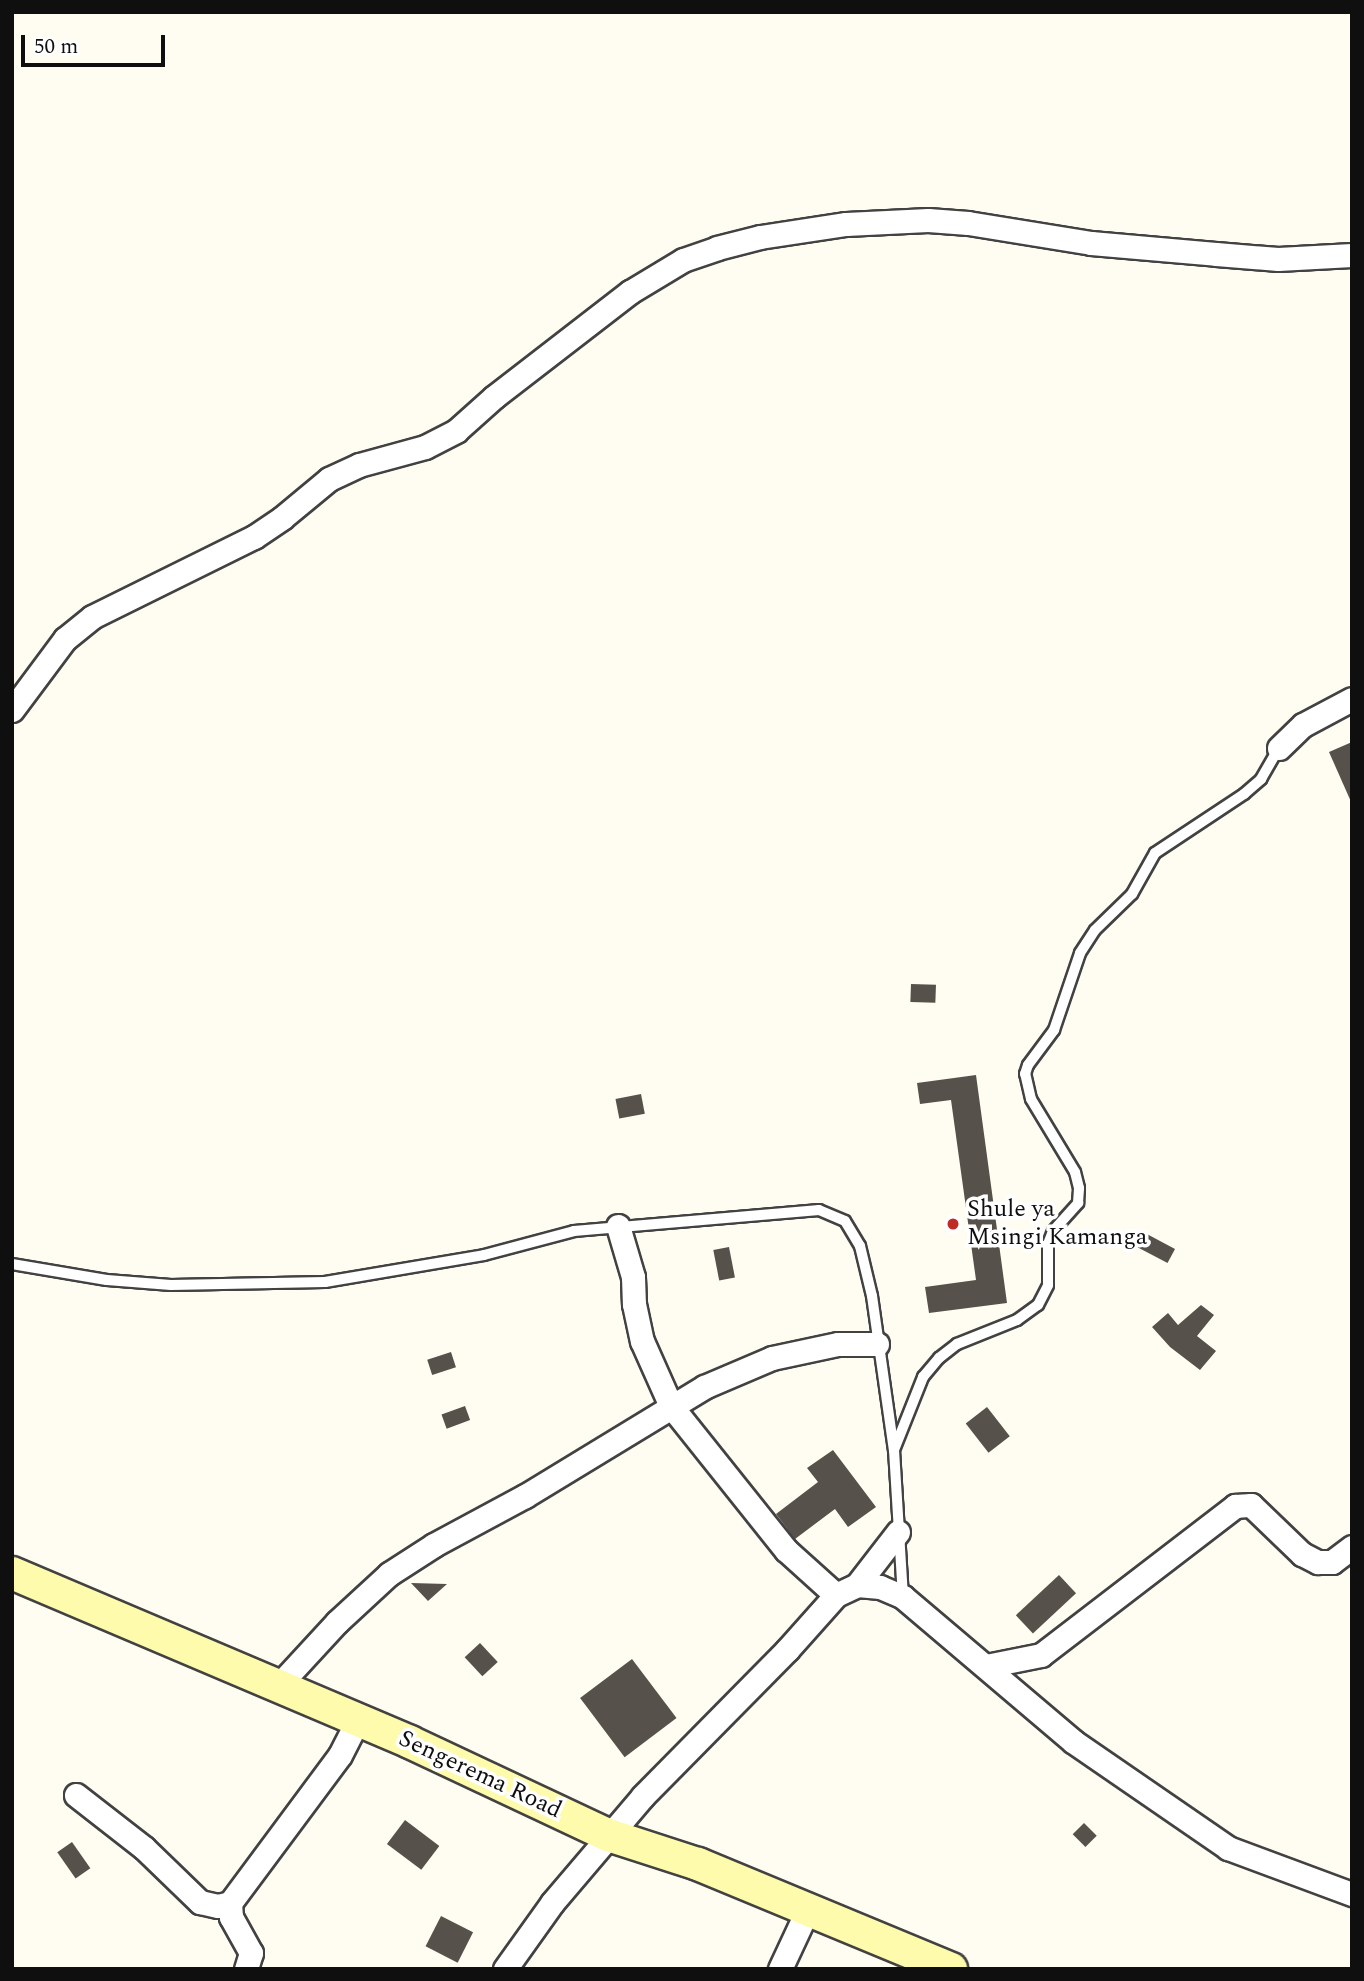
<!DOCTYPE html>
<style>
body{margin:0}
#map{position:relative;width:1364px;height:1981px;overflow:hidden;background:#fffdf1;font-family:Spectral,serif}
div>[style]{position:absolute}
.building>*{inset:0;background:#57514b;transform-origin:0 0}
.roads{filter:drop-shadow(2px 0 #424242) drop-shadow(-2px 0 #424242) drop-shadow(0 2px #424242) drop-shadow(0 -2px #424242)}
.service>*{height:10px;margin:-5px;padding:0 5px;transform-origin:5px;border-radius:5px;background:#fff}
.minor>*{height:23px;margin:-11.5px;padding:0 11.5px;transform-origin:11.5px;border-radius:11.5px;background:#fff}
.secondary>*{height:32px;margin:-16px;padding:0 16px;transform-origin:16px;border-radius:16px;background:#fefbac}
.dots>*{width:19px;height:19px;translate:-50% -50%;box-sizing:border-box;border:4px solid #fff;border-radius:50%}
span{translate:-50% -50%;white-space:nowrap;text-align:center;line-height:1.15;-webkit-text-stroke:7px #fff;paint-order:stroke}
.poi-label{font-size:24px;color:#0f0f0f}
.left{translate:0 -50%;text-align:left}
.street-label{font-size:24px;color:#0f0f0f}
.frame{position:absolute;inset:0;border:14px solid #0f0f0f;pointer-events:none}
.scale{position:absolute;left:21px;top:35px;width:144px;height:32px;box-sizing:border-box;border:4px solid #0f0f0f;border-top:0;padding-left:9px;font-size:21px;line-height:24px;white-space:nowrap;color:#0f0f0f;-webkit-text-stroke:5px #fff;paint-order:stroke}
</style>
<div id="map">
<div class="building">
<i style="clip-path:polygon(1352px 742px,1352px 804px,1329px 752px)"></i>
<i style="left:911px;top:984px;width:25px;height:18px;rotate:2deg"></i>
<i style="clip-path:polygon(976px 1075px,1007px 1303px,929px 1313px,925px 1287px,976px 1280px,951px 1100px,920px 1104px,917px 1083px)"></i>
<i style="left:641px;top:1094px;width:20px;height:26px;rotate:79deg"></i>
<i style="left:1145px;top:1233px;width:34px;height:16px;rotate:28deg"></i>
<i style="left:729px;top:1247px;width:31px;height:16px;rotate:79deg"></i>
<i style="clip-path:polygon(1201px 1305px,1214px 1315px,1197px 1336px,1216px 1351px,1200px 1370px,1170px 1347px,1152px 1327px,1168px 1313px,1178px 1325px)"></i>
<i style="left:451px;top:1352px;width:16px;height:25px;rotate:72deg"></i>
<i style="left:465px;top:1406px;width:15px;height:25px;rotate:70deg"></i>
<i style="left:987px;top:1407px;width:37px;height:27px;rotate:52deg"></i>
<i style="clip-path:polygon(833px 1450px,876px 1507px,848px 1527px,835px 1509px,795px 1539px,776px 1514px,818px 1482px,807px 1468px)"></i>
<i style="left:1059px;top:1575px;width:25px;height:59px;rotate:47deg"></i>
<i style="clip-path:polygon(411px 1583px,447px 1584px,428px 1601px)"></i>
<i style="left:480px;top:1643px;width:26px;height:21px;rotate:47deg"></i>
<i style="left:632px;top:1659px;width:74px;height:65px;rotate:53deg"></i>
<i style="left:405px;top:1820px;width:43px;height:30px;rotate:37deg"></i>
<i style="left:1084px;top:1823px;width:18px;height:16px;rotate:45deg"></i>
<i style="left:72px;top:1842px;width:32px;height:18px;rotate:55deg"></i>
<i style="left:441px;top:1916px;width:36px;height:34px;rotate:27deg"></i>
</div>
<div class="roads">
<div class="service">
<i style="left:12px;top:1264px;width:96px;rotate:9.6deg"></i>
<i style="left:107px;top:1280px;width:64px;rotate:4.5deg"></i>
<i style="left:171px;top:1285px;width:154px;rotate:-1.1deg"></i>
<i style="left:325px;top:1282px;width:161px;rotate:-9.6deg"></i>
<i style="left:484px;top:1255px;width:93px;rotate:-14.9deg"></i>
<i style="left:574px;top:1231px;width:246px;rotate:-4.9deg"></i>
<i style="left:819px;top:1210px;width:28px;rotate:23deg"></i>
<i style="left:845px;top:1221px;width:29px;rotate:59deg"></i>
<i style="left:860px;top:1246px;width:51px;rotate:76.5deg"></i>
<i style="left:872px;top:1296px;width:156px;rotate:81.9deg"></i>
<i style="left:894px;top:1450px;width:147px;rotate:86.5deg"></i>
<i style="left:894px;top:1450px;width:79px;rotate:-68.3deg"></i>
<i style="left:923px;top:1377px;width:25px;rotate:-50deg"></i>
<i style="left:939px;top:1358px;width:23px;rotate:-38deg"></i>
<i style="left:957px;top:1344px;width:65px;rotate:-21.8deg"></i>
<i style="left:1017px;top:1320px;width:26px;rotate:-36deg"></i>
<i style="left:1038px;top:1305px;width:22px;rotate:-63deg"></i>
<i style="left:1048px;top:1285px;width:41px;rotate:-90deg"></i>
<i style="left:1048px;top:1244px;width:14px;rotate:-69deg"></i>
<i style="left:1053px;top:1231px;width:38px;rotate:-48deg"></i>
<i style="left:1078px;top:1203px;width:15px;rotate:-86deg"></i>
<i style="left:1079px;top:1188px;width:16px;rotate:-104deg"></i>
<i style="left:1075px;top:1172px;width:85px;rotate:-121.1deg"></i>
<i style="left:1031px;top:1099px;width:26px;rotate:-103deg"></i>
<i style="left:1025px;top:1074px;width:9px;rotate:-72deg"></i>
<i style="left:1028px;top:1065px;width:44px;rotate:-53.4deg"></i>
<i style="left:1054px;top:1030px;width:81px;rotate:-71.3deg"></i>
<i style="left:1080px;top:953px;width:27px;rotate:-57deg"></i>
<i style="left:1095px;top:930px;width:52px;rotate:-44.2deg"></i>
<i style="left:1132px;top:894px;width:47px;rotate:-60.7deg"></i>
<i style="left:1155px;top:853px;width:107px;rotate:-33.5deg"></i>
<i style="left:1244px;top:794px;width:23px;rotate:-41deg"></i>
<i style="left:1261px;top:779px;width:36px;rotate:-60deg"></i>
</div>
<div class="minor">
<i style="left:12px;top:710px;width:89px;rotate:-53.3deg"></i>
<i style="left:65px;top:639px;width:35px;rotate:-39deg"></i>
<i style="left:92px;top:617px;width:181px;rotate:-26.3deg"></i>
<i style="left:254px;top:537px;width:34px;rotate:-34deg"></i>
<i style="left:282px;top:518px;width:61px;rotate:-39.7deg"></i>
<i style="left:329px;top:479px;width:33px;rotate:-25deg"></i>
<i style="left:359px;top:465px;width:68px;rotate:-15.3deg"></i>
<i style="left:425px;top:447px;width:35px;rotate:-27deg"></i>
<i style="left:456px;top:431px;width:51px;rotate:-41.8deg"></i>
<i style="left:494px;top:397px;width:172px;rotate:-37.7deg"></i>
<i style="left:630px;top:292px;width:62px;rotate:-31.1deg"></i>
<i style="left:683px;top:260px;width:36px;rotate:-19deg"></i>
<i style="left:717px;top:248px;width:44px;rotate:-14.3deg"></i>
<i style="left:760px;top:237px;width:87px;rotate:-8.6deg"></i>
<i style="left:846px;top:224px;width:82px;rotate:-2.8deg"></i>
<i style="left:928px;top:220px;width:40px;rotate:4.3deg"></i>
<i style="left:968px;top:223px;width:125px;rotate:9.2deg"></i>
<i style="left:1091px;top:243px;width:125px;rotate:5deg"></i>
<i style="left:1216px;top:254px;width:62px;rotate:4.6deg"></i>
<i style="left:1278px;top:259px;width:74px;rotate:-3.1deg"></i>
<i style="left:1279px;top:748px;width:33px;rotate:-44deg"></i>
<i style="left:1303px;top:725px;width:55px;rotate:-28deg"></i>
<i style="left:618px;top:1226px;width:53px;rotate:73.6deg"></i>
<i style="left:633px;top:1277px;width:27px;rotate:88deg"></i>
<i style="left:634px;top:1304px;width:38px;rotate:78deg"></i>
<i style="left:642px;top:1341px;width:71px;rotate:66deg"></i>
<i style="left:671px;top:1406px;width:184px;rotate:51.4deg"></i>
<i style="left:786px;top:1550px;width:67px;rotate:42deg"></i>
<i style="left:857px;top:1585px;width:67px;rotate:-52.3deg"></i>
<i style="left:986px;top:1666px;width:56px;rotate:-11.3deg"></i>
<i style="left:1041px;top:1655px;width:245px;rotate:-37.5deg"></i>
<i style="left:1235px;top:1506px;width:16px;rotate:-4deg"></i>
<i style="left:1251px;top:1505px;width:71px;rotate:43.9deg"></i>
<i style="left:1302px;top:1554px;width:18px;rotate:27deg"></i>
<i style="left:1318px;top:1562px;width:14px"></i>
<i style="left:1332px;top:1562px;width:25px;rotate:-37deg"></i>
<i style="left:278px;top:1686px;width:87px;rotate:-47.3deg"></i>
<i style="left:337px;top:1622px;width:71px;rotate:-42.7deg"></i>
<i style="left:389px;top:1574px;width:54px;rotate:-32.8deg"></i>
<i style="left:434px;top:1545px;width:103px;rotate:-28.3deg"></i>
<i style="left:525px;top:1496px;width:210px;rotate:-31.3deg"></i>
<i style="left:704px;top:1387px;width:74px;rotate:-23.1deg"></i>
<i style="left:772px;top:1358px;width:67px;rotate:-12deg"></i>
<i style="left:838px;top:1344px;width:39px"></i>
<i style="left:76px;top:1795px;width:86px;rotate:37.9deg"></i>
<i style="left:144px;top:1848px;width:78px;rotate:44deg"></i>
<i style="left:200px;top:1902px;width:18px;rotate:13deg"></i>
<i style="left:218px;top:1906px;width:12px;rotate:-14deg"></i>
<i style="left:246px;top:1969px;width:17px;rotate:-73deg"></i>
<i style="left:251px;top:1953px;width:41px;rotate:-119.1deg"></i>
<i style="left:231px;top:1917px;width:14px;rotate:-94deg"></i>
<i style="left:230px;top:1903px;width:184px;rotate:-53.4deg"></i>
<i style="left:340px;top:1755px;width:39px;rotate:-63deg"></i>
<i style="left:505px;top:1969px;width:81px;rotate:-54.5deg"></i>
<i style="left:552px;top:1903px;width:140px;rotate:-49.6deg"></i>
<i style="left:643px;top:1796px;width:205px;rotate:-45.4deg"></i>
<i style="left:787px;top:1650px;width:74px;rotate:-48.3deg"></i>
<i style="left:836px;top:1595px;width:23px;rotate:-25deg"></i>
<i style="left:857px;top:1585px;width:23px;rotate:5deg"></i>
<i style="left:880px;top:1587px;width:25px;rotate:23deg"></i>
<i style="left:903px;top:1597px;width:224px;rotate:40.3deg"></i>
<i style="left:1074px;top:1742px;width:187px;rotate:34.5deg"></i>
<i style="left:1228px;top:1848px;width:132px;rotate:20.4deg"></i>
<i style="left:780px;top:1969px;width:64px;rotate:-65deg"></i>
</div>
<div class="secondary">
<i style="left:12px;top:1573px;width:432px;rotate:23deg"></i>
<i style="left:410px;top:1742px;width:219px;rotate:25.2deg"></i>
<i style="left:608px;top:1835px;width:95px;rotate:17.9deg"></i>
<i style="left:698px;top:1864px;width:274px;rotate:22.5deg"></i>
</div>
</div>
<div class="dots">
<i style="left:953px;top:1224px;background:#bf2b27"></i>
</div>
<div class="poi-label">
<span class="left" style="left:967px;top:1224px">Shule ya<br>Msingi Kamanga</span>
</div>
<div class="street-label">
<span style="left:480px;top:1775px;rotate:25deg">Sengerema Road</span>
</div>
<div class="frame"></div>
<div class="scale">50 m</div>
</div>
